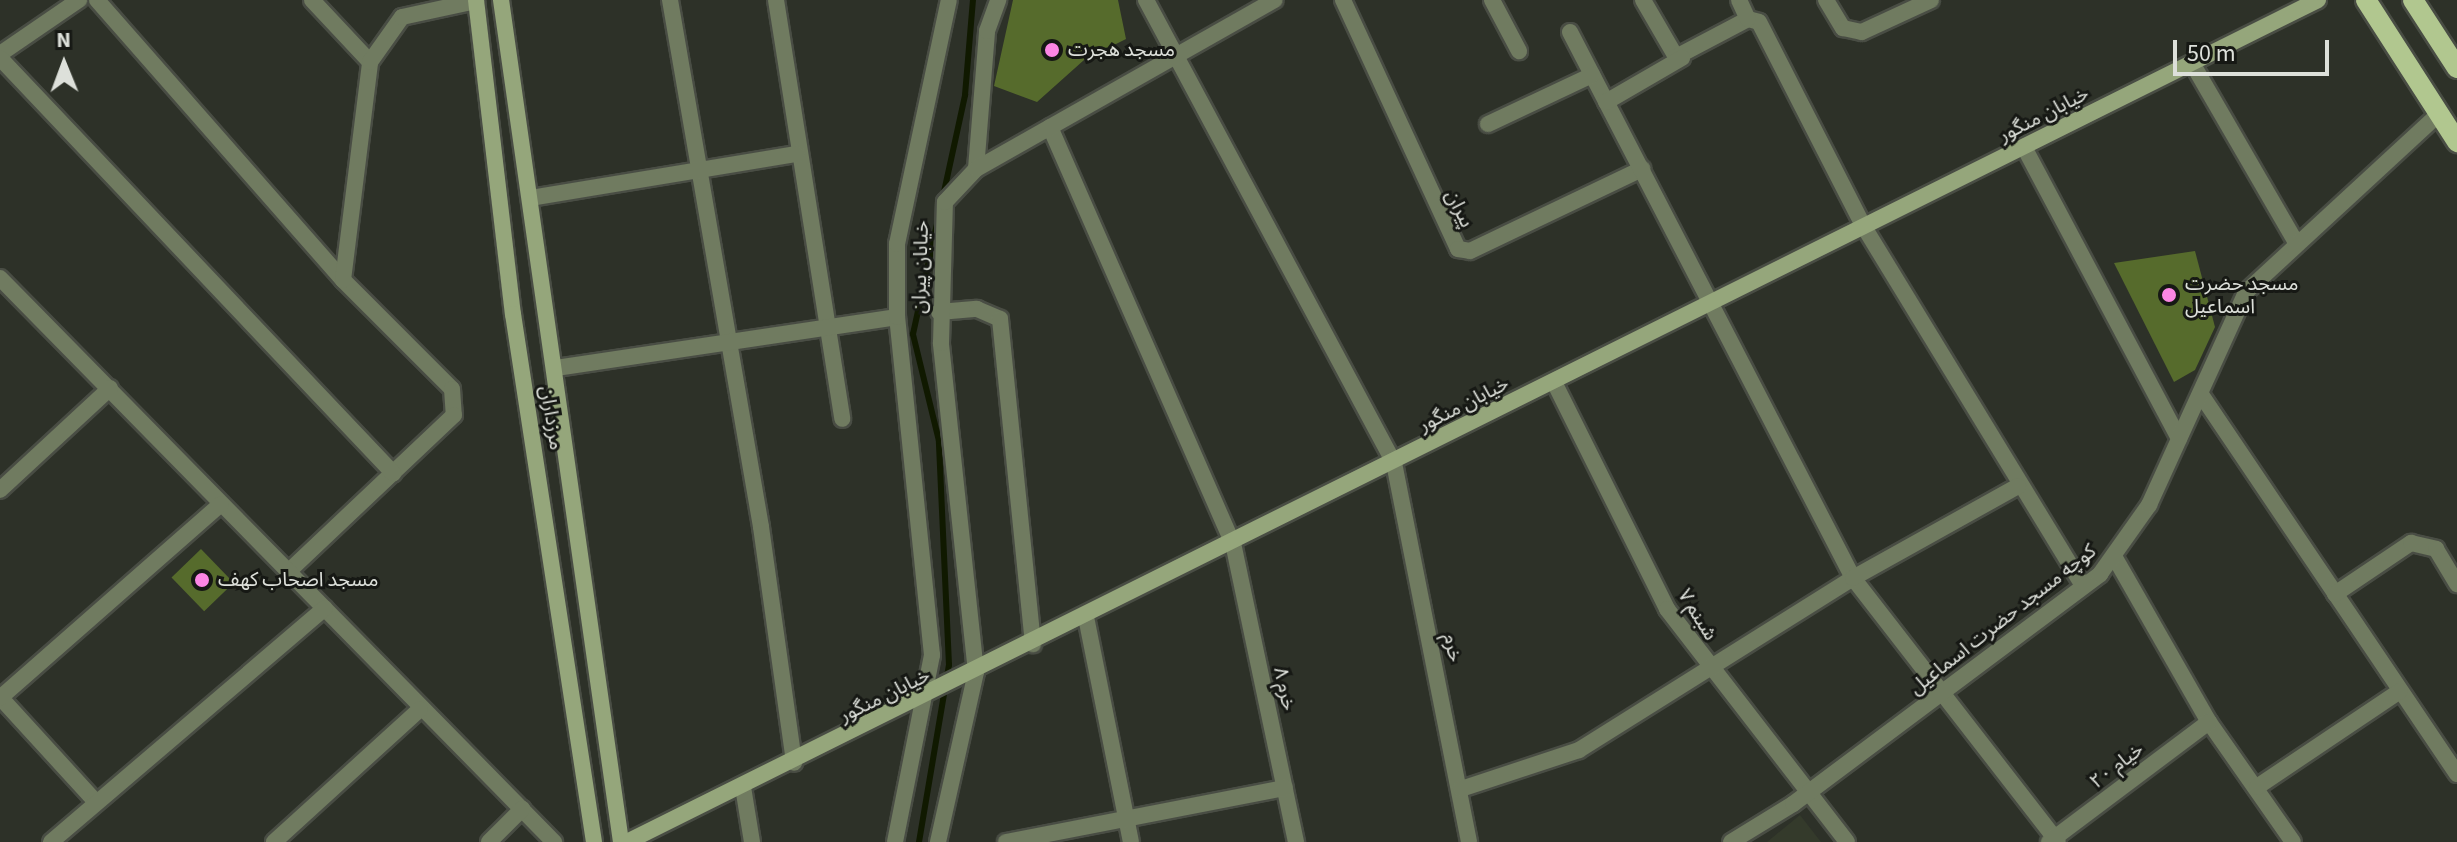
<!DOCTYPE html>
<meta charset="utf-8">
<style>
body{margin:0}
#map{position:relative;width:2457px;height:842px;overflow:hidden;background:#2d3128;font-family:"Source Sans 3","Noto Sans Arabic",sans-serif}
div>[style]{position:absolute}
.built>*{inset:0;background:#343a2b}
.stream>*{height:6px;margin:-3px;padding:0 3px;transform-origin:3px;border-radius:3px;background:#101900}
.building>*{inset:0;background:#566b2c;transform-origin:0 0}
.roads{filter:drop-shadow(2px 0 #494d44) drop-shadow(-2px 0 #494d44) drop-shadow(0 2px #494d44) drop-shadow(0 -2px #494d44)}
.street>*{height:16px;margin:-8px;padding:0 8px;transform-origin:8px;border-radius:8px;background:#707b60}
.secondary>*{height:16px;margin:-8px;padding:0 8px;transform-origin:8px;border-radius:8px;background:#95a67b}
.primary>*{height:20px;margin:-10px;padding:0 10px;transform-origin:10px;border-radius:10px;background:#b1c78f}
.dots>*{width:22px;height:22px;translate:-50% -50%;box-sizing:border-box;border:4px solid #161814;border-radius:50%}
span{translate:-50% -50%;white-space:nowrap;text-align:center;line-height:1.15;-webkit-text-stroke:6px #161814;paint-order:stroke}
.poi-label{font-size:20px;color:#dde0da}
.left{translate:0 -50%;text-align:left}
.street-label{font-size:20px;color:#dde0da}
.north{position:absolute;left:24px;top:24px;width:80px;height:80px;-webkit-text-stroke:6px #161814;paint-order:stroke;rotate:359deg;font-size:22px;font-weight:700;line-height:32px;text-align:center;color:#dde0da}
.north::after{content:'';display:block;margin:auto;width:28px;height:36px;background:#dde0da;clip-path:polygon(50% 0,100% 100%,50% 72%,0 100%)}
.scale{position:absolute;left:2173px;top:40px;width:156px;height:36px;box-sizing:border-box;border:4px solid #dde0da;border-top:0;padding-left:10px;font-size:24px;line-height:28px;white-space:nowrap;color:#dde0da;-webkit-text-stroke:6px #161814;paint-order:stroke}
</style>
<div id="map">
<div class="built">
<i style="clip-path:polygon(1800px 815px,1821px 842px,1767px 842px)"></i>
</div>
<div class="stream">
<i style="left:919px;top:842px;width:180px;rotate:-80.4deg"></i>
<i style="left:949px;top:665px;width:224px;rotate:-92.6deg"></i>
<i style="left:939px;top:441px;width:110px;rotate:-103.7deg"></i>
<i style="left:913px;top:334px;width:245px;rotate:-77.7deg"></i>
<i style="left:965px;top:95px;width:95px;rotate:-85.2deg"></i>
</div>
<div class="building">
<i style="clip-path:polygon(1013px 0,1118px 0,1126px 39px,1084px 60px,1037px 102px,994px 86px)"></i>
<i style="clip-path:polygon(2195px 251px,2215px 327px,2195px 370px,2174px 382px,2114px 263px)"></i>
<i style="left:201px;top:549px;width:47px;height:41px;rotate:46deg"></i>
</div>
<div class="roads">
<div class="street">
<i style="left:97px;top:0;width:373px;rotate:48.7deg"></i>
<i style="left:343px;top:280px;width:154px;rotate:45deg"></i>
<i style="left:452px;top:389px;width:26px;rotate:86deg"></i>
<i style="left:454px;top:415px;width:227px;rotate:136.6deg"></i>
<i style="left:312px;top:0;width:85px;rotate:46.9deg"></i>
<i style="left:670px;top:0;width:535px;rotate:80.2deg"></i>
<i style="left:761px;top:527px;width:238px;rotate:82deg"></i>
<i style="left:776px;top:0;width:424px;rotate:81deg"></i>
<i style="left:1146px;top:0;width:525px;rotate:61.82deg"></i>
<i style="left:1394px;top:463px;width:386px;rotate:78.8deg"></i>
<i style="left:1343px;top:0;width:274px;rotate:65.2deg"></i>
<i style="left:1458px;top:249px;width:12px;rotate:9deg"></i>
<i style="left:1470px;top:251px;width:191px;rotate:-25.5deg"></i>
<i style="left:1492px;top:0;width:58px;rotate:62.1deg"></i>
<i style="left:1643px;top:0;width:66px;rotate:59.9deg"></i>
<i style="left:1676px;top:57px;width:81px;rotate:-27.8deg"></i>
<i style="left:1748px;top:19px;width:11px;rotate:15deg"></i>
<i style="left:1759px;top:22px;width:230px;rotate:62.9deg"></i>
<i style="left:1864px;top:227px;width:418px;rotate:58.6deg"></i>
<i style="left:1739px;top:0;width:21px;rotate:65deg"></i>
<i style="left:1826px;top:0;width:33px;rotate:59deg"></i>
<i style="left:1843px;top:28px;width:19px;rotate:12deg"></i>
<i style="left:1862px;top:32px;width:76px;rotate:-24.9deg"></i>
<i style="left:1570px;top:32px;width:615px;rotate:62.6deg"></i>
<i style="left:1853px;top:578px;width:334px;rotate:52.2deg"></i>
<i style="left:0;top:54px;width:96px;rotate:-34.4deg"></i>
<i style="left:0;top:58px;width:572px;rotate:46.56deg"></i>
<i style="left:2192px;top:63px;width:209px;rotate:59.9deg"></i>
<i style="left:1606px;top:102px;width:88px;rotate:-30.1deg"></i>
<i style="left:1488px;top:124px;width:115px;rotate:-25.2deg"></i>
<i style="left:1050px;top:127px;width:454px;rotate:66.3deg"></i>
<i style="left:1233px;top:543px;width:306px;rotate:78.1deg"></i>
<i style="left:2024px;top:147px;width:330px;rotate:62deg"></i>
<i style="left:976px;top:169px;width:138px;rotate:-85.4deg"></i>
<i style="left:987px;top:31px;width:33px;rotate:-70deg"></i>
<i style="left:530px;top:198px;width:270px;rotate:-9.4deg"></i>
<i style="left:0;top:278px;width:791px;rotate:45.51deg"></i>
<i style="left:343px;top:280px;width:220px;rotate:-82.9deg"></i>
<i style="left:370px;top:62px;width:55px;rotate:-54.6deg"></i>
<i style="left:402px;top:17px;width:76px;rotate:-12.2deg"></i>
<i style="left:939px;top:312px;width:38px;rotate:-5deg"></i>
<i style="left:977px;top:309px;width:25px;rotate:23deg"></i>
<i style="left:1000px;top:319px;width:327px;rotate:84.2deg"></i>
<i style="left:556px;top:368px;width:345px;rotate:-8.5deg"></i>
<i style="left:1554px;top:382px;width:254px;rotate:63.5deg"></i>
<i style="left:1667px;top:609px;width:294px;rotate:52.3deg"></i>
<i style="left:2202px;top:396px;width:456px;rotate:56deg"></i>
<i style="left:0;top:490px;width:150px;rotate:-42.8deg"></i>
<i style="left:2115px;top:558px;width:189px;rotate:60.2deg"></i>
<i style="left:2209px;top:722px;width:146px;rotate:55deg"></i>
<i style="left:2335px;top:594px;width:92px;rotate:-33.9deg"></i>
<i style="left:2411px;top:543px;width:26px;rotate:13deg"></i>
<i style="left:2436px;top:549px;width:41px;rotate:59deg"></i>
<i style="left:1086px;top:617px;width:229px;rotate:78.7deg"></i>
<i style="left:0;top:697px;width:138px;rotate:47.6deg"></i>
<i style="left:0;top:698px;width:294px;rotate:-41.3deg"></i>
<i style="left:743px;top:787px;width:56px;rotate:80.7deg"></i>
<i style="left:2257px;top:787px;width:172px;rotate:-33.9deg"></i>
<i style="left:1461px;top:789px;width:124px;rotate:-18.3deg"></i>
<i style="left:1579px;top:750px;width:324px;rotate:-32.1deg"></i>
<i style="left:1853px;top:578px;width:189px;rotate:-29.1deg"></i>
<i style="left:51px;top:842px;width:360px;rotate:-40.5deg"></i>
<i style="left:274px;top:842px;width:197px;rotate:-42.3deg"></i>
<i style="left:489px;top:842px;width:47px;rotate:-45deg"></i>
<i style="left:895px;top:842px;width:191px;rotate:-78.8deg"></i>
<i style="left:932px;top:655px;width:340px;rotate:-95.9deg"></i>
<i style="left:897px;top:317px;width:73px;rotate:-90deg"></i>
<i style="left:897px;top:244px;width:249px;rotate:-78deg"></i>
<i style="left:938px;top:842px;width:174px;rotate:-77.4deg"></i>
<i style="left:976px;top:672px;width:331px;rotate:-96.1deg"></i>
<i style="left:941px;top:343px;width:141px;rotate:-88.4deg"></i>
<i style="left:945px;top:202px;width:45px;rotate:-46.8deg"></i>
<i style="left:976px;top:169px;width:343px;rotate:-29.5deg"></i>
<i style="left:1006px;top:842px;width:284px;rotate:-11deg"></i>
<i style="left:1731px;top:842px;width:73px;rotate:-31.5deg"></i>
<i style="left:1793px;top:804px;width:384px;rotate:-36.8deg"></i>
<i style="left:2100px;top:574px;width:85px;rotate:-54.6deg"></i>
<i style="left:2149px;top:505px;width:234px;rotate:-65.5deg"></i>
<i style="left:2246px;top:292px;width:263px;rotate:-42.7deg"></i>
<i style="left:2049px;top:842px;width:200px;rotate:-36.9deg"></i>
</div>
<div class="secondary">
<i style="left:476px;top:0;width:316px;rotate:83.3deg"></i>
<i style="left:513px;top:314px;width:534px;rotate:81.28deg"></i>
<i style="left:501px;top:0;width:851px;rotate:81.89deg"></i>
<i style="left:627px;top:842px;width:1889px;rotate:-26.47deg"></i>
</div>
<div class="primary">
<i style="left:2366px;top:0;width:169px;rotate:57.3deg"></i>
<i style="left:2413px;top:0;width:81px;rotate:57.1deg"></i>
</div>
</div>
<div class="dots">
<i style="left:1052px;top:50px;background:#fc86e4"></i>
<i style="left:2169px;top:295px;background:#fc86e4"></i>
<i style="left:202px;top:580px;background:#fc86e4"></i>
</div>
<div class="poi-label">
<span class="left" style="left:1068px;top:50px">مسجد هجرت</span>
<span class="left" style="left:2185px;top:296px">مسجد حضرت<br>اسماعیل</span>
<span class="left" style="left:218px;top:580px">مسجد اصحاب کهف</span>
</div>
<div class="street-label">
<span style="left:2044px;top:115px;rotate:-27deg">خیابان منگور</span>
<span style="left:1459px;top:209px;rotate:64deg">پیران</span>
<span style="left:921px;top:267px;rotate:-88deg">خیابان پیران</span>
<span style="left:1464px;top:405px;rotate:-27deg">خیابان منگور</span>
<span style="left:551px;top:418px;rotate:81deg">مرزداران</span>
<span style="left:1697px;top:615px;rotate:58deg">شبنم ۷</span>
<span style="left:2003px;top:620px;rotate:-38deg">کوچه مسجد حضرت اسماعیل</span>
<span style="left:1452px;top:648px;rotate:78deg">خرم</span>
<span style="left:1284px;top:689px;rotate:78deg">خرم ۸</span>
<span style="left:885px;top:696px;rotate:-26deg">خیابان منگور</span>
<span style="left:2117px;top:766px;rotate:-37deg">خیام ۲۰</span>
</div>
<div class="north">N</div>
<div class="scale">50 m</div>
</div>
